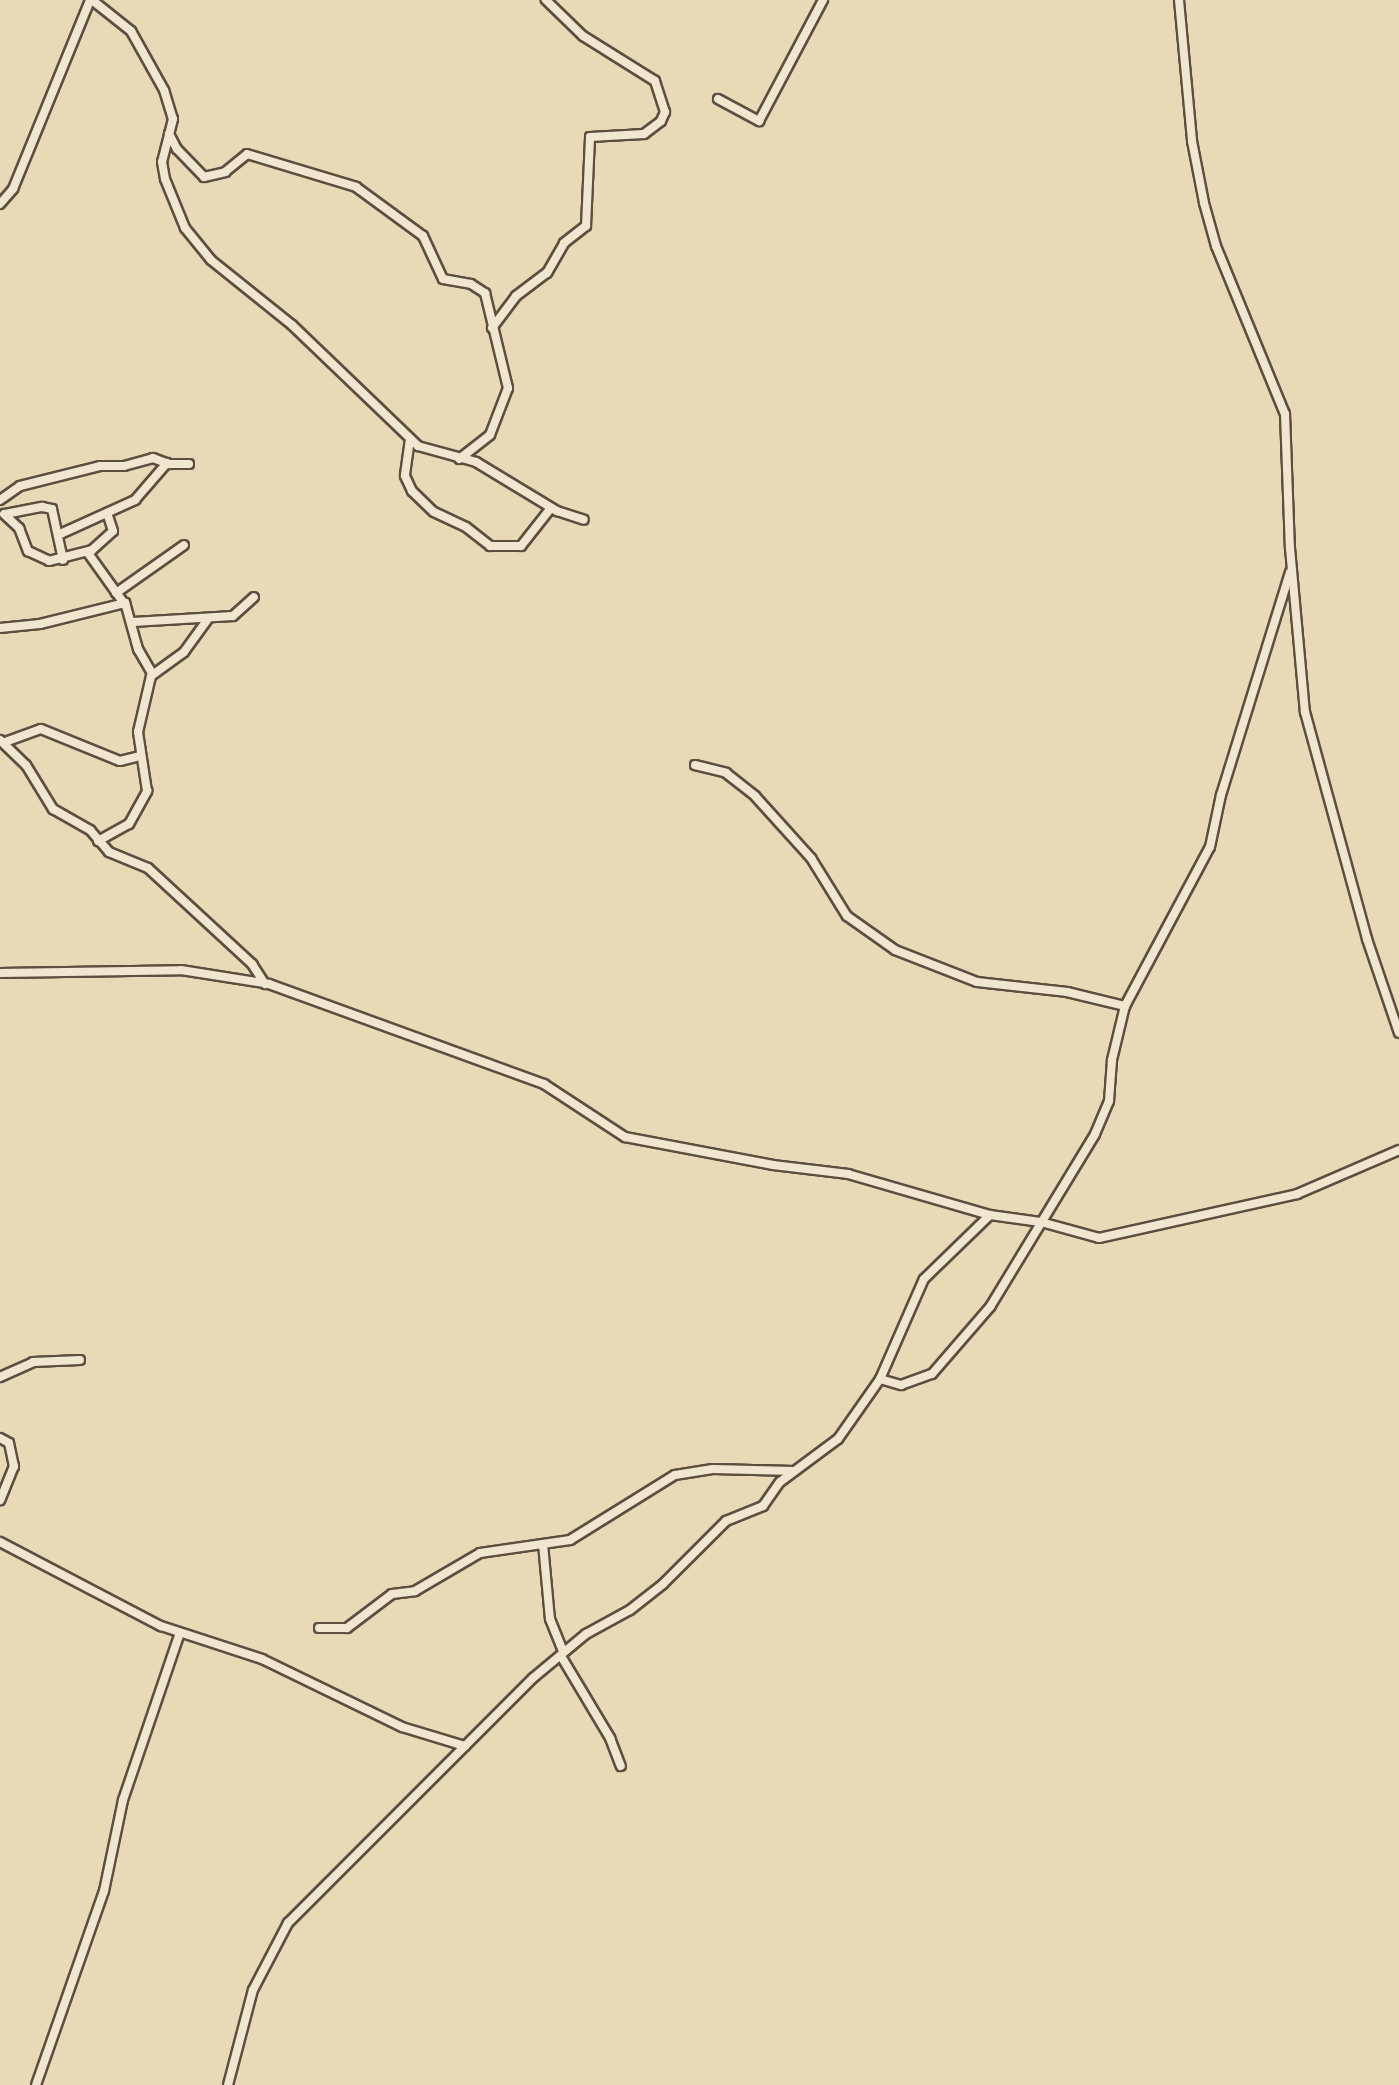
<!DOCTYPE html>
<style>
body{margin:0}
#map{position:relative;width:1399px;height:2085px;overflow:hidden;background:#e9dab7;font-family:"EB Garamond",serif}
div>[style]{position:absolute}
.roads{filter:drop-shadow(2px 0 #5e4e40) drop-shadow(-2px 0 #5e4e40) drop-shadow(0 2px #5e4e40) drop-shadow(0 -2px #5e4e40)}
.street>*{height:8px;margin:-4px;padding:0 4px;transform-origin:4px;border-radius:4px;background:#f1e7d0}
span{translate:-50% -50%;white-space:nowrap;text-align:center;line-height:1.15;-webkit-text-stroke:9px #f1e7d0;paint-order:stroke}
</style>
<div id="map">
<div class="roads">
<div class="street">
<i style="left:92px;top:0;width:50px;rotate:38.5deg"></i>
<i style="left:131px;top:31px;width:68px;rotate:60.8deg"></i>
<i style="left:164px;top:90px;width:30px;rotate:73deg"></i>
<i style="left:173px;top:119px;width:44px;rotate:104.3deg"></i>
<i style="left:162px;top:162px;width:17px;rotate:80deg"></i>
<i style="left:165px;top:179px;width:53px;rotate:67.8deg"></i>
<i style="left:185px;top:228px;width:41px;rotate:50.9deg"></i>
<i style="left:211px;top:260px;width:104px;rotate:38.7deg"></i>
<i style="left:292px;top:325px;width:175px;rotate:43.8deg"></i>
<i style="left:418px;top:446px;width:60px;rotate:15.4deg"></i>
<i style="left:476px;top:462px;width:95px;rotate:31.2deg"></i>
<i style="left:557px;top:511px;width:28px;rotate:18deg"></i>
<i style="left:1179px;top:0;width:142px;rotate:84.7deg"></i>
<i style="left:1192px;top:141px;width:63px;rotate:79deg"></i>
<i style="left:1204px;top:203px;width:45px;rotate:74.4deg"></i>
<i style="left:1216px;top:246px;width:182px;rotate:67.7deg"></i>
<i style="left:1285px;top:414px;width:134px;rotate:87.9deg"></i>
<i style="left:1290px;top:548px;width:165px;rotate:84.8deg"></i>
<i style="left:1305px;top:712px;width:235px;rotate:74.7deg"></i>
<i style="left:1367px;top:939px;width:99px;rotate:71.2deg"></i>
<i style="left:718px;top:99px;width:47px;rotate:28.2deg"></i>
<i style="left:759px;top:121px;width:137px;rotate:-62.1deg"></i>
<i style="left:169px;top:134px;width:17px;rotate:62deg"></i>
<i style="left:177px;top:149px;width:39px;rotate:46deg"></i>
<i style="left:204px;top:177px;width:22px;rotate:-13deg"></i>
<i style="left:225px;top:172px;width:28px;rotate:-39deg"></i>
<i style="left:247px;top:154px;width:114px;rotate:16.8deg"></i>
<i style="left:356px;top:187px;width:83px;rotate:36.2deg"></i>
<i style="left:423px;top:236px;width:47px;rotate:65.1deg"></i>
<i style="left:443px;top:279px;width:28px;rotate:10deg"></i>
<i style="left:471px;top:284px;width:17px;rotate:33deg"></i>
<i style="left:485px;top:293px;width:98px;rotate:76.4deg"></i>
<i style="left:508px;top:388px;width:50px;rotate:111deg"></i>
<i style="left:490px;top:435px;width:39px;rotate:142deg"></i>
<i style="left:0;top:204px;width:20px;rotate:-49deg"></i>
<i style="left:13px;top:189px;width:204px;rotate:-67.8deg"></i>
<i style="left:492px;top:328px;width:40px;rotate:-53deg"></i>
<i style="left:516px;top:296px;width:39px;rotate:-37deg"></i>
<i style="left:547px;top:273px;width:34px;rotate:-60deg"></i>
<i style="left:564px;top:243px;width:28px;rotate:-38deg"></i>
<i style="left:586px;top:226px;width:89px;rotate:-87.4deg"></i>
<i style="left:590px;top:137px;width:54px;rotate:-3.2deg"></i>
<i style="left:644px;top:134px;width:21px;rotate:-37deg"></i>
<i style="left:661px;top:121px;width:10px;rotate:-66deg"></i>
<i style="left:665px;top:112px;width:33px;rotate:-108deg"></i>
<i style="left:655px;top:81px;width:85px;rotate:-148deg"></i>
<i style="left:583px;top:36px;width:52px;rotate:-135.8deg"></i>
<i style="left:410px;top:439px;width:37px;rotate:98deg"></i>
<i style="left:405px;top:476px;width:17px;rotate:65deg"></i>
<i style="left:412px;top:491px;width:30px;rotate:44deg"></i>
<i style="left:434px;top:512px;width:35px;rotate:25deg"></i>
<i style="left:466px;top:527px;width:31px;rotate:38deg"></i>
<i style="left:490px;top:546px;width:31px"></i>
<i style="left:521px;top:546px;width:48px;rotate:-51.7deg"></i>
<i style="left:0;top:500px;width:24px;rotate:-35deg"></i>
<i style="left:20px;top:486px;width:82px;rotate:-14deg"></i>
<i style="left:100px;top:466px;width:24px"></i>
<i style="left:124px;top:466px;width:30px;rotate:-15deg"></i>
<i style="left:153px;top:458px;width:17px;rotate:21deg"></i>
<i style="left:169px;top:464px;width:20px"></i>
<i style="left:4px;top:514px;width:21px;rotate:43deg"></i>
<i style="left:19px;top:528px;width:25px;rotate:69deg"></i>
<i style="left:28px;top:551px;width:23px;rotate:25deg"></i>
<i style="left:49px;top:561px;width:44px;rotate:-14.3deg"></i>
<i style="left:92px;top:550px;width:28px;rotate:-42deg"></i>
<i style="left:113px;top:531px;width:19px;rotate:-108deg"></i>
<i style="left:5px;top:514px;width:38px;rotate:-11deg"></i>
<i style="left:42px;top:507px;width:10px;rotate:11deg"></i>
<i style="left:52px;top:509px;width:52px;rotate:77.8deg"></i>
<i style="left:58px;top:535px;width:85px;rotate:-24.4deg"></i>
<i style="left:135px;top:500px;width:49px;rotate:-49.1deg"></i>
<i style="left:88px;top:553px;width:65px;rotate:54.4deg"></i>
<i style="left:126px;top:606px;width:45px;rotate:74.4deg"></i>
<i style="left:138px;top:649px;width:28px;rotate:60deg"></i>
<i style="left:116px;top:593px;width:83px;rotate:-35.2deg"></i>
<i style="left:133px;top:622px;width:100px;rotate:-3.4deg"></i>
<i style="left:233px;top:616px;width:28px;rotate:-42deg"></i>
<i style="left:0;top:628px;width:40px;rotate:-5.7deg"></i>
<i style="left:40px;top:624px;width:88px;rotate:-13.9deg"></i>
<i style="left:0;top:740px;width:36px;rotate:44deg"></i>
<i style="left:26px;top:765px;width:52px;rotate:58.5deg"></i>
<i style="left:53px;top:809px;width:43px;rotate:29.6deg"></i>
<i style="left:90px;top:830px;width:29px;rotate:49deg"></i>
<i style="left:109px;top:852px;width:42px;rotate:22.3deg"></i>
<i style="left:148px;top:868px;width:142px;rotate:42.7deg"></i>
<i style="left:252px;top:964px;width:24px;rotate:57deg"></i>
<i style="left:5px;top:742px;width:38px;rotate:-20deg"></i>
<i style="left:41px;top:729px;width:85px;rotate:22.1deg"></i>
<i style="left:120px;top:761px;width:21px;rotate:-14deg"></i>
<i style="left:695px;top:765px;width:32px;rotate:14deg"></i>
<i style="left:726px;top:773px;width:37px;rotate:38deg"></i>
<i style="left:755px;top:796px;width:84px;rotate:47.9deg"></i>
<i style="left:811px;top:858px;width:68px;rotate:58.2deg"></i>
<i style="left:847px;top:916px;width:59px;rotate:35.3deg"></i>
<i style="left:895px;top:950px;width:88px;rotate:21.3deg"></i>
<i style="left:977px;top:982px;width:91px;rotate:6.3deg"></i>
<i style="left:1067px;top:992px;width:60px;rotate:13.6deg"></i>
<i style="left:1125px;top:1006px;width:180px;rotate:-61.9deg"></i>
<i style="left:1210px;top:847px;width:53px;rotate:-78.1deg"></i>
<i style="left:1221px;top:795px;width:233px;rotate:-72.8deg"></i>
<i style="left:98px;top:841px;width:35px;rotate:-29deg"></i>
<i style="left:129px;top:824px;width:38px;rotate:-61deg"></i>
<i style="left:147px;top:791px;width:60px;rotate:-98.7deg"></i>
<i style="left:138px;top:732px;width:57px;rotate:-76.9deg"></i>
<i style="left:151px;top:676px;width:41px;rotate:-36deg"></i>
<i style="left:184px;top:652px;width:39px;rotate:-54deg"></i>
<i style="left:0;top:973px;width:181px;rotate:-0.9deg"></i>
<i style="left:181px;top:970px;width:89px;rotate:9deg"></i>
<i style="left:269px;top:984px;width:293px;rotate:20deg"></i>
<i style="left:544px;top:1084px;width:97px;rotate:33.2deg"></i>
<i style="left:625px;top:1137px;width:151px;rotate:10.7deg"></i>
<i style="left:773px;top:1165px;width:76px;rotate:6.8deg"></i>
<i style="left:848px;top:1174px;width:148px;rotate:16.1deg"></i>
<i style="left:990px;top:1215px;width:51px;rotate:7.8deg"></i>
<i style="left:1041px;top:1222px;width:60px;rotate:15.4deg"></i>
<i style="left:1099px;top:1238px;width:203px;rotate:-12.5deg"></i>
<i style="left:1297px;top:1194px;width:111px;rotate:-23.3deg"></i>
<i style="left:0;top:1377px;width:36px;rotate:-24deg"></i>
<i style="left:33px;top:1362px;width:47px;rotate:-2.4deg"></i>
<i style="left:880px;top:1379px;width:22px;rotate:16deg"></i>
<i style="left:901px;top:1385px;width:33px;rotate:-20deg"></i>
<i style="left:932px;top:1374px;width:89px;rotate:-49.1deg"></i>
<i style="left:990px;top:1307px;width:202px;rotate:-58.7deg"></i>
<i style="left:1095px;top:1134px;width:36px;rotate:-67deg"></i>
<i style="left:1109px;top:1101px;width:41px;rotate:-85.8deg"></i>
<i style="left:1112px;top:1060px;width:56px;rotate:-76.5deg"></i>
<i style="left:0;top:1438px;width:10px;rotate:29deg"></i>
<i style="left:9px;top:1443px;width:24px;rotate:78deg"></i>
<i style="left:14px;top:1466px;width:37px;rotate:112deg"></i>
<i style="left:0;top:1542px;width:182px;rotate:27.6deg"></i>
<i style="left:161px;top:1626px;width:106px;rotate:18.1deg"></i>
<i style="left:262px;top:1659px;width:156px;rotate:25.9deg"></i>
<i style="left:402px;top:1727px;width:66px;rotate:16.8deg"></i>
<i style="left:543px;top:1544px;width:75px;rotate:84.7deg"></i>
<i style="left:550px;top:1619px;width:35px;rotate:68deg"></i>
<i style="left:319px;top:1628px;width:28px"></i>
<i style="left:347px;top:1628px;width:56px;rotate:-37.1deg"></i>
<i style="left:392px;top:1594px;width:23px;rotate:-7deg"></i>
<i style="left:415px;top:1591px;width:75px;rotate:-30.3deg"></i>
<i style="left:480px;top:1553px;width:91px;rotate:-8.2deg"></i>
<i style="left:570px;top:1540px;width:123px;rotate:-31.8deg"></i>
<i style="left:675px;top:1475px;width:38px;rotate:-9deg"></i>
<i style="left:713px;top:1469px;width:81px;rotate:1.4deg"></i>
<i style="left:561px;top:1656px;width:96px;rotate:59.1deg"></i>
<i style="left:610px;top:1738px;width:30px;rotate:69deg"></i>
<i style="left:36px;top:2085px;width:206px;rotate:-70.7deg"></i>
<i style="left:104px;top:1891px;width:93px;rotate:-78.2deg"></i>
<i style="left:123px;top:1800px;width:176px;rotate:-71.2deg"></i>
<i style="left:228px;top:2085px;width:98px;rotate:-75.3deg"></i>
<i style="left:253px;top:1990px;width:76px;rotate:-62.4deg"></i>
<i style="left:288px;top:1923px;width:346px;rotate:-45deg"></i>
<i style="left:533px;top:1678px;width:69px;rotate:-39.7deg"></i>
<i style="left:586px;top:1634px;width:50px;rotate:-28.6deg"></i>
<i style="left:630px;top:1610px;width:42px;rotate:-38.2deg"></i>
<i style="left:663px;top:1584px;width:89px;rotate:-45deg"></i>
<i style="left:726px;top:1521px;width:40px;rotate:-22deg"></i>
<i style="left:763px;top:1506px;width:29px;rotate:-55deg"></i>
<i style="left:780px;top:1482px;width:72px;rotate:-36.6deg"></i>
<i style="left:838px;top:1439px;width:73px;rotate:-55deg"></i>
<i style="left:880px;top:1379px;width:109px;rotate:-66.3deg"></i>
<i style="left:924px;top:1279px;width:92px;rotate:-44.1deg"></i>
</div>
</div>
</div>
